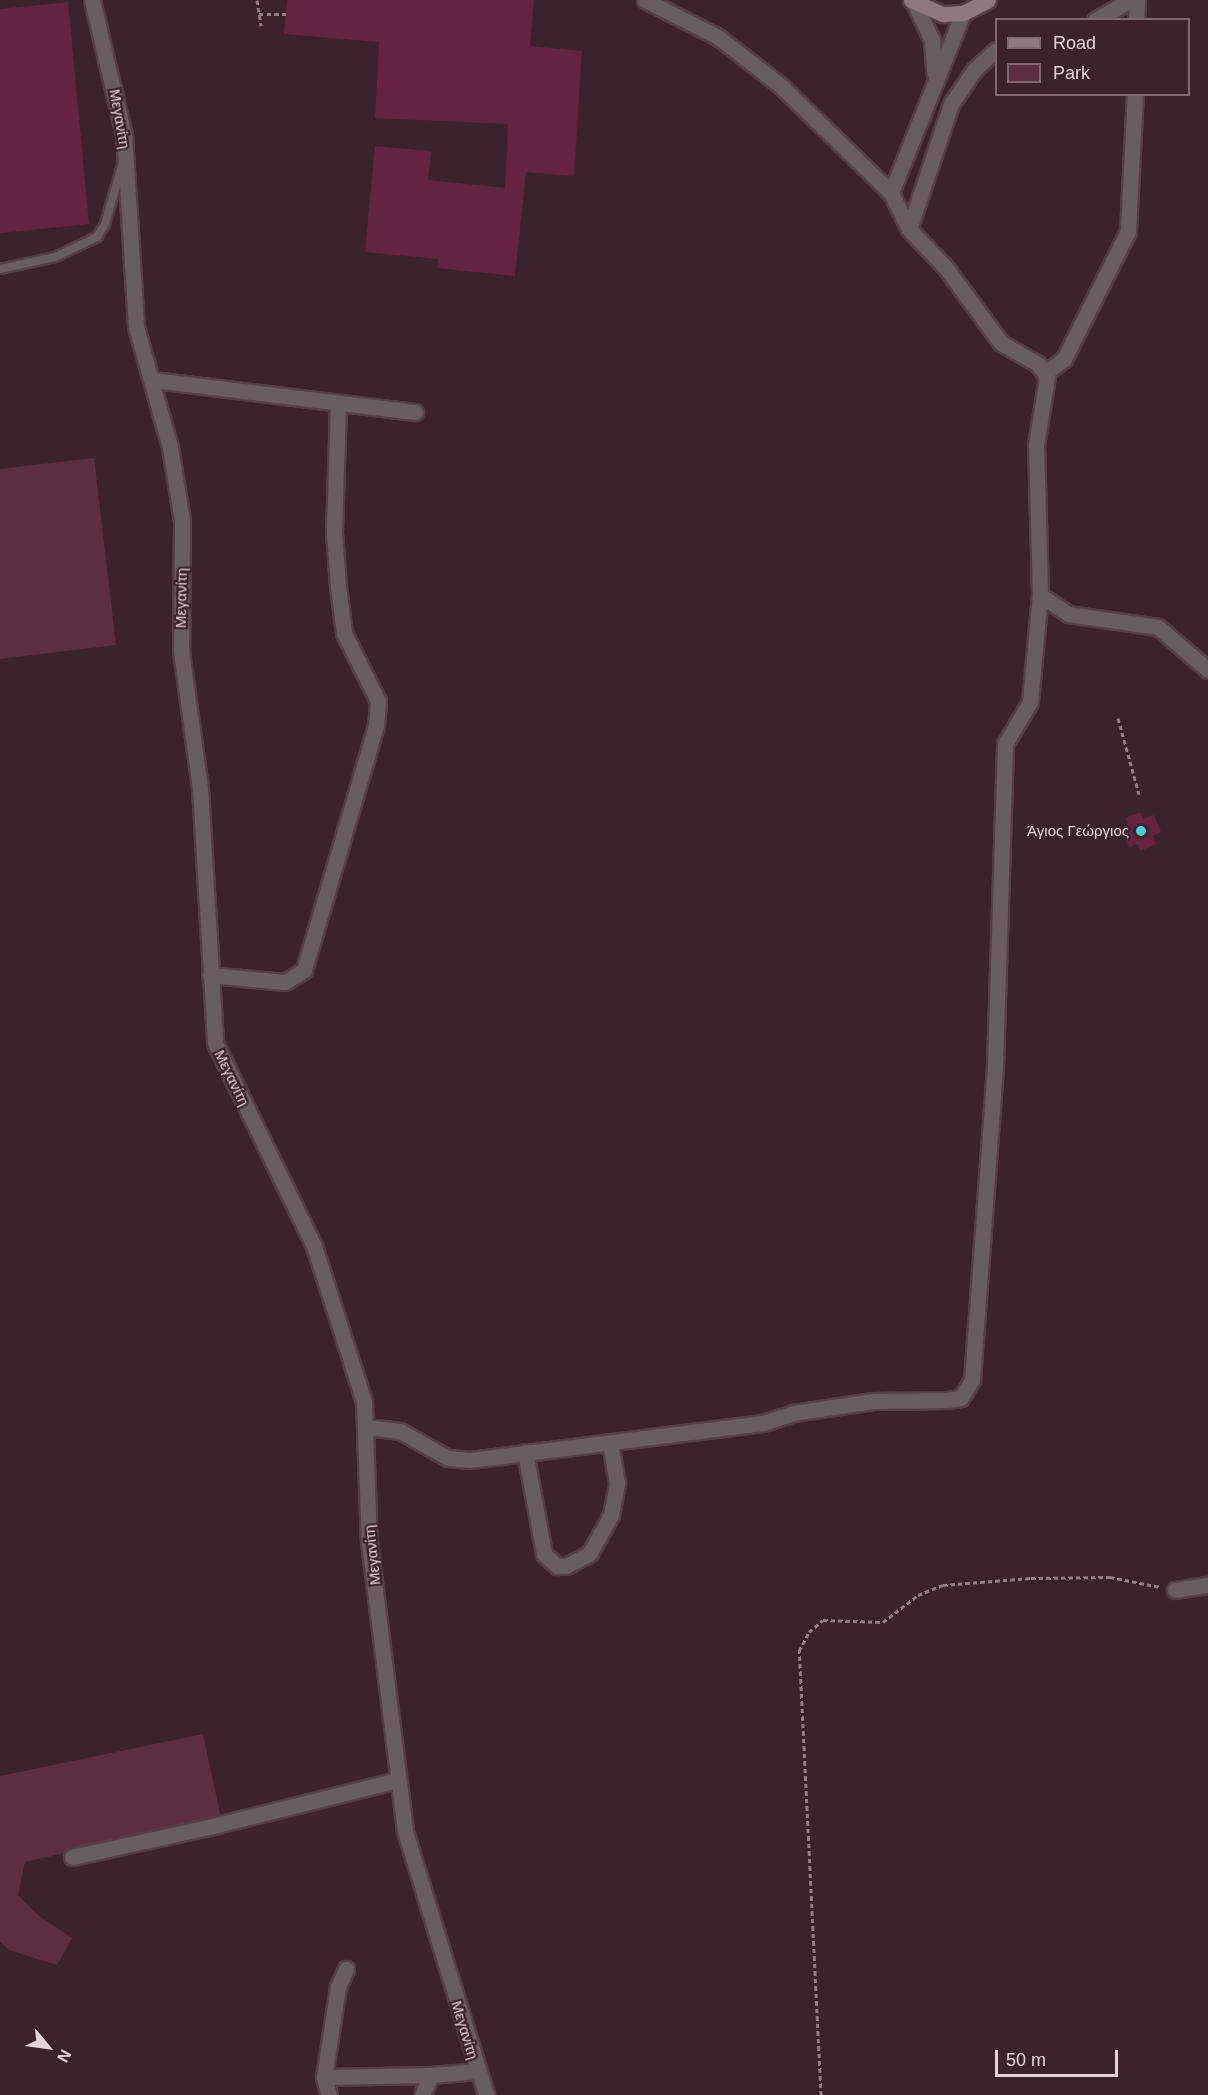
<!DOCTYPE html>
<meta charset="utf-8">
<style>
body{margin:0}
#map{position:relative;width:1208px;height:2095px;overflow:hidden;background:#3a232b;font-family:Arial,sans-serif}
div>[style]{position:absolute}
.green>*{inset:0;background:#5c2f40}
.building>*{inset:0;background:#642440}
.path>*{height:3px;margin-top:-1.5px;transform-origin:0;background:repeating-linear-gradient(90deg,#927f85 0 4.5px,transparent 0 7.5px)}
.roads{filter:drop-shadow(2px 0 #553f47) drop-shadow(-2px 0 #553f47) drop-shadow(0 2px #553f47) drop-shadow(0 -2px #553f47)}
.service>*{height:8px;margin:-4px;padding:0 4px;transform-origin:4px;border-radius:4px;background:#6a5d61}
.minor>*{height:15px;margin:-7.5px;padding:0 7.5px;transform-origin:7.5px;border-radius:7.5px;background:#6a5d61}
.secondary>*{height:15px;margin:-7.5px;padding:0 7.5px;transform-origin:7.5px;border-radius:7.5px;background:#8d797f}
.dots>*{width:16px;height:16px;translate:-50% -50%;box-sizing:border-box;border:3px solid #3a232b;border-radius:50%}
span{translate:-50% -50%;white-space:nowrap;text-align:center;line-height:1.15;-webkit-text-stroke:4.5px #3a232b;paint-order:stroke}
.street-label{font-size:15px;color:#e3d3d8}
.poi-label{font-size:15px;color:#e3d3d8}
.right{translate:-100% -50%;text-align:right}
.legend{position:absolute;left:995px;top:18px;width:195px;height:78px;box-sizing:border-box;background:#3a232b;border:2px solid #7e6970;margin:0;padding:8px 10px;list-style:none;font-size:18px;color:#e3d3d8}
.legend li{display:flex;align-items:center;gap:12px;height:30px}
.legend b{width:30px;border:2px solid #7e6970}
.north{position:absolute;left:18px;top:2017px;width:60px;height:60px;-webkit-text-stroke:4px #3a232b;paint-order:stroke;rotate:119deg;font-size:16px;font-weight:700;line-height:24px;text-align:center;color:#e3d3d8}
.north::after{content:'';display:block;margin:auto;width:21px;height:27px;background:#e3d3d8;clip-path:polygon(50% 0,100% 100%,50% 72%,0 100%)}
.scale{position:absolute;left:995px;top:2050px;width:123px;height:27px;box-sizing:border-box;border:3px solid #e3d3d8;border-top:0;padding-left:8px;font-size:18px;line-height:21px;white-space:nowrap;color:#e3d3d8;-webkit-text-stroke:4px #3a232b;paint-order:stroke}
</style>
<div id="map">
<div class="green">
<i style="clip-path:polygon(94px 458px,116px 645px,0 659px,0 469px)"></i>
<i style="clip-path:polygon(203px 1734px,221px 1818px,25px 1862px,18px 1895px,39px 1916px,72px 1938px,57px 1965px,9px 1950px,0 1942px,0 1776px)"></i>
</div>
<div class="building">
<i style="clip-path:polygon(287px 0,534px 0,530px 46px,582px 51px,574px 176px,526px 172px,515px 276px,437px 268px,438px 259px,365px 252px,375px 146px,431px 151px,428px 180px,505px 188px,508px 124px,375px 118px,379px 42px,284px 34px)"></i>
<i style="clip-path:polygon(68px 2px,89px 224px,0 233px,0 9px)"></i>
<i style="clip-path:polygon(1140px 812px,1143px 819px,1154px 815px,1161px 832px,1153px 836px,1156px 844px,1140px 851px,1138px 844px,1129px 847px,1122px 830px,1129px 827px,1125px 818px)"></i>
</div>
<div class="path">
<i style="left:257px;top:0;width:26px;rotate:81deg"></i>
<i style="left:259px;top:14px;width:27px"></i>
<i style="left:1118px;top:718px;width:79px;rotate:74.6deg"></i>
<i style="left:821px;top:2095px;width:445px;rotate:-92.8deg"></i>
<i style="left:799px;top:1651px;width:21px;rotate:-62deg"></i>
<i style="left:809px;top:1632px;width:18px;rotate:-41deg"></i>
<i style="left:823px;top:1620px;width:60px;rotate:1.9deg"></i>
<i style="left:883px;top:1622px;width:44px;rotate:-37.6deg"></i>
<i style="left:918px;top:1595px;width:27px;rotate:-22deg"></i>
<i style="left:943px;top:1585px;width:88px;rotate:-4.5deg"></i>
<i style="left:1031px;top:1578px;width:79px;rotate:-0.7deg"></i>
<i style="left:1110px;top:1577px;width:51px;rotate:11.3deg"></i>
</div>
<div class="roads">
<div class="service">
<i style="left:0;top:269px;width:56px;rotate:-12.3deg"></i>
<i style="left:55px;top:257px;width:47px;rotate:-25.5deg"></i>
<i style="left:97px;top:237px;width:15px;rotate:-58deg"></i>
<i style="left:105px;top:224px;width:60px;rotate:-73.7deg"></i>
</div>
<div class="minor">
<i style="left:92px;top:0;width:139px;rotate:76.7deg"></i>
<i style="left:124px;top:135px;width:192px;rotate:86.4deg"></i>
<i style="left:136px;top:327px;width:125px;rotate:74.2deg"></i>
<i style="left:170px;top:447px;width:75px;rotate:80.8deg"></i>
<i style="left:182px;top:521px;width:130px;rotate:90.4deg"></i>
<i style="left:181px;top:651px;width:138px;rotate:82.1deg"></i>
<i style="left:200px;top:788px;width:255px;rotate:86.6deg"></i>
<i style="left:215px;top:1043px;width:226px;rotate:64deg"></i>
<i style="left:314px;top:1246px;width:164px;rotate:72.2deg"></i>
<i style="left:364px;top:1402px;width:140px;rotate:88deg"></i>
<i style="left:369px;top:1542px;width:291px;rotate:82.9deg"></i>
<i style="left:405px;top:1831px;width:276px;rotate:72.9deg"></i>
<i style="left:913px;top:1px;width:43px;rotate:64deg"></i>
<i style="left:932px;top:40px;width:32px;rotate:86deg"></i>
<i style="left:1095px;top:20px;width:41px;rotate:-29.1deg"></i>
<i style="left:1136px;top:20px;width:20px;rotate:-87deg"></i>
<i style="left:891px;top:193px;width:194px;rotate:-68.2deg"></i>
<i style="left:909px;top:229px;width:132px;rotate:-71.4deg"></i>
<i style="left:951px;top:104px;width:42px;rotate:-55.6deg"></i>
<i style="left:975px;top:69px;width:28px;rotate:-42deg"></i>
<i style="left:1045px;top:373px;width:24px;rotate:-36deg"></i>
<i style="left:1064px;top:359px;width:143px;rotate:-63.4deg"></i>
<i style="left:1128px;top:231px;width:137px;rotate:-87.1deg"></i>
<i style="left:154px;top:380px;width:263px;rotate:7deg"></i>
<i style="left:1040px;top:595px;width:34px;rotate:34deg"></i>
<i style="left:1068px;top:614px;width:91px;rotate:8.2deg"></i>
<i style="left:1158px;top:627px;width:66px;rotate:40.7deg"></i>
<i style="left:210px;top:975px;width:75px;rotate:5.3deg"></i>
<i style="left:285px;top:982px;width:22px;rotate:-32deg"></i>
<i style="left:304px;top:970px;width:254px;rotate:-73.6deg"></i>
<i style="left:376px;top:726px;width:25px;rotate:-85deg"></i>
<i style="left:378px;top:701px;width:76px;rotate:-116.6deg"></i>
<i style="left:344px;top:633px;width:46px;rotate:-97.4deg"></i>
<i style="left:338px;top:587px;width:55px;rotate:-94.2deg"></i>
<i style="left:334px;top:532px;width:129px;rotate:-88.2deg"></i>
<i style="left:367px;top:1427px;width:33px;rotate:7deg"></i>
<i style="left:400px;top:1431px;width:55px;rotate:29.4deg"></i>
<i style="left:448px;top:1458px;width:22px;rotate:5deg"></i>
<i style="left:470px;top:1460px;width:295px;rotate:-7.2deg"></i>
<i style="left:763px;top:1423px;width:32px;rotate:-18deg"></i>
<i style="left:793px;top:1413px;width:81px;rotate:-8.5deg"></i>
<i style="left:873px;top:1401px;width:74px;rotate:-0.8deg"></i>
<i style="left:947px;top:1400px;width:14px;rotate:-8deg"></i>
<i style="left:961px;top:1398px;width:21px;rotate:-59deg"></i>
<i style="left:972px;top:1380px;width:316px;rotate:-85.8deg"></i>
<i style="left:995px;top:1065px;width:321px;rotate:-88.2deg"></i>
<i style="left:1005px;top:744px;width:49px;rotate:-59.2deg"></i>
<i style="left:1030px;top:702px;width:107px;rotate:-84.7deg"></i>
<i style="left:1040px;top:595px;width:150px;rotate:-91.5deg"></i>
<i style="left:1036px;top:445px;width:69px;rotate:-80.8deg"></i>
<i style="left:1047px;top:377px;width:16px;rotate:-125deg"></i>
<i style="left:1038px;top:364px;width:43px;rotate:-150.4deg"></i>
<i style="left:1001px;top:343px;width:93px;rotate:-126.3deg"></i>
<i style="left:946px;top:268px;width:54px;rotate:-133.5deg"></i>
<i style="left:909px;top:229px;width:40px;rotate:-116.6deg"></i>
<i style="left:891px;top:193px;width:153px;rotate:-135.8deg"></i>
<i style="left:781px;top:86px;width:80px;rotate:-142.1deg"></i>
<i style="left:718px;top:37px;width:82px;rotate:-153.1deg"></i>
<i style="left:525px;top:1452px;width:104px;rotate:79.4deg"></i>
<i style="left:544px;top:1554px;width:18px;rotate:43deg"></i>
<i style="left:557px;top:1566px;width:9px"></i>
<i style="left:566px;top:1566px;width:27px;rotate:-28deg"></i>
<i style="left:590px;top:1553px;width:43px;rotate:-61.1deg"></i>
<i style="left:611px;top:1515px;width:33px;rotate:-79deg"></i>
<i style="left:617px;top:1483px;width:41px;rotate:-99.9deg"></i>
<i style="left:1175px;top:1590px;width:33px;rotate:-9deg"></i>
<i style="left:72px;top:1857px;width:148px;rotate:-12.4deg"></i>
<i style="left:217px;top:1825px;width:186px;rotate:-14deg"></i>
<i style="left:324px;top:2077px;width:107px;rotate:-1.1deg"></i>
<i style="left:329px;top:2095px;width:19px;rotate:-106deg"></i>
<i style="left:324px;top:2077px;width:91px;rotate:-81.2deg"></i>
<i style="left:338px;top:1987px;width:20px;rotate:-66deg"></i>
<i style="left:422px;top:2095px;width:22px;rotate:-66deg"></i>
<i style="left:431px;top:2075px;width:47px;rotate:-4.9deg"></i>
</div>
<div class="secondary">
<i style="left:911px;top:0;width:35px;rotate:24deg"></i>
<i style="left:943px;top:14px;width:20px;rotate:-3deg"></i>
<i style="left:963px;top:13px;width:28px;rotate:-27deg"></i>
</div>
</div>
<div class="dots">
<i style="left:1141px;top:831px;background:#52cbd9"></i>
</div>
<div class="street-label">
<span style="left:120px;top:119px;rotate:80deg">Μεγανίτη</span>
<span style="left:181px;top:598px;rotate:-89deg">Μεγανίτη</span>
<span style="left:232px;top:1078px;rotate:64deg">Μεγανίτη</span>
<span style="left:372px;top:1555px;rotate:-96deg">Μεγανίτη</span>
<span style="left:465px;top:2030px;rotate:73deg">Μεγανίτη</span>
</div>
<div class="poi-label">
<span class="right" style="left:1129px;top:831px">Άγιος Γεώργιος</span>
</div>
<ul class="legend">
<li><b style="height:8px;background:#8d797f"></b>Road</li>
<li><b style="height:16px;background:#5c2f40"></b>Park</li>
</ul>
<div class="north">N</div>
<div class="scale">50 m</div>
</div>
